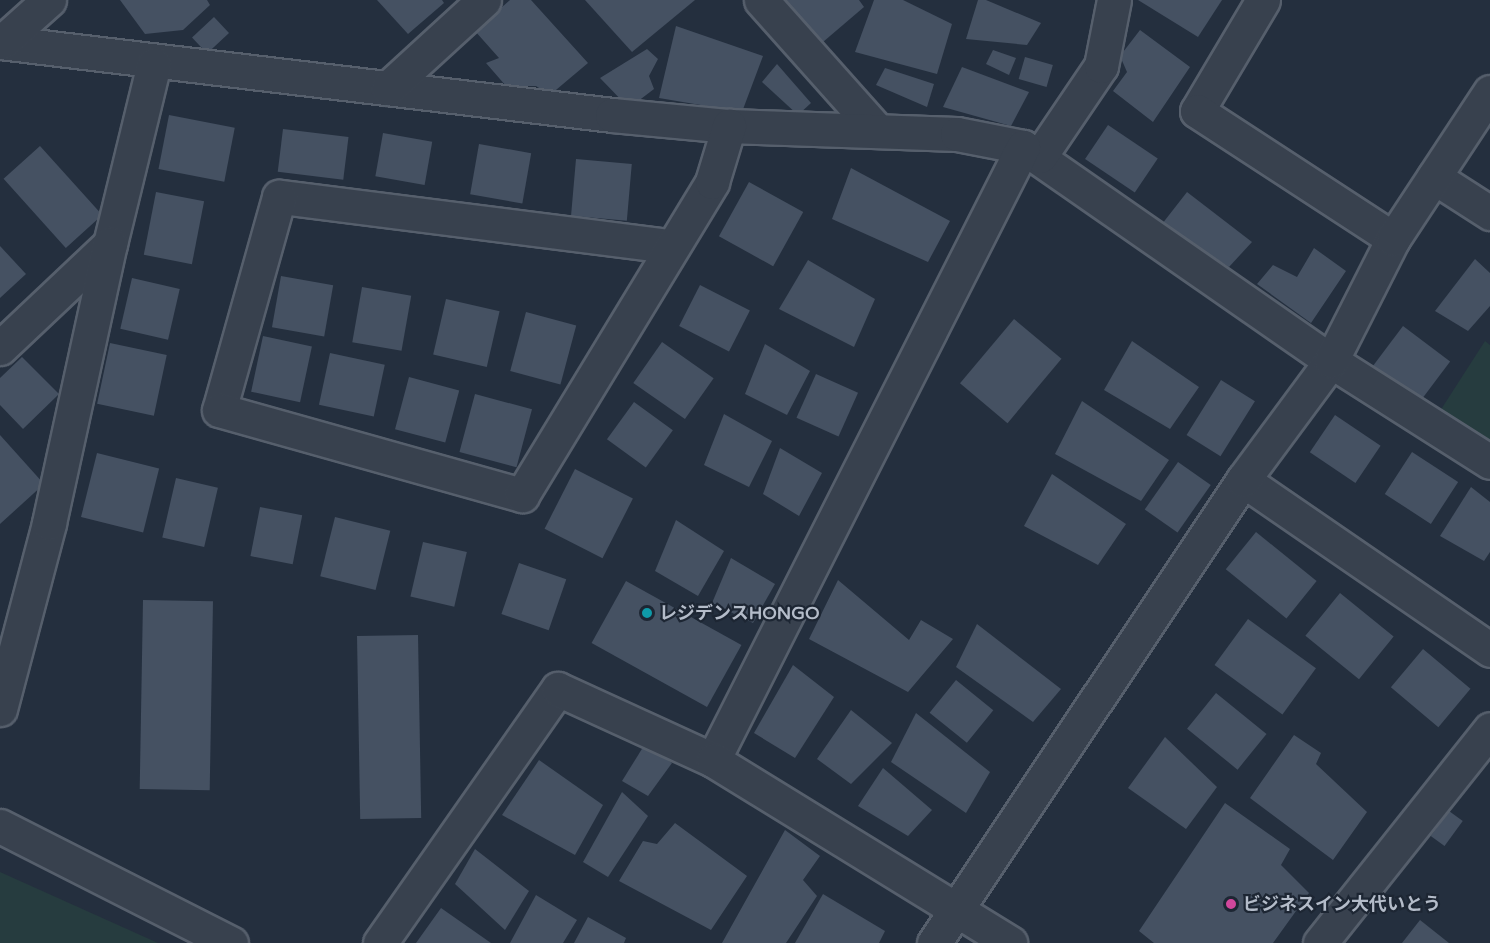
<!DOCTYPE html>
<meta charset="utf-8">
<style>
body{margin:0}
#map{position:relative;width:1490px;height:943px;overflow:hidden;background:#242f3e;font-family:"Varela Round","Noto Sans JP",sans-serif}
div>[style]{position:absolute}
.green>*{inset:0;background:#263c3f}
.building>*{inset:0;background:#455162;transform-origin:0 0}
.roads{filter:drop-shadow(2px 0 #565f6c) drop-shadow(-2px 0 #565f6c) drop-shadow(0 2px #565f6c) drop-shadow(0 -2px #565f6c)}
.minor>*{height:33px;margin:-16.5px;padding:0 16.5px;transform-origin:16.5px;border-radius:16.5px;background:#38414e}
.dots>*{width:16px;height:16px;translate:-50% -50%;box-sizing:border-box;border:3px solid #1d2633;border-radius:50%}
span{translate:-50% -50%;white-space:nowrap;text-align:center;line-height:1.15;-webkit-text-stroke:4.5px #1d2633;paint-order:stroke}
.poi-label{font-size:18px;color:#b4bcc9;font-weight:700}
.left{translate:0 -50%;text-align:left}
</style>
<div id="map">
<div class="green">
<i style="clip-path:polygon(1485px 341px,1490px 345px,1490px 462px,1431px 425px)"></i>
<i style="clip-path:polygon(0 872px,158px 943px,0 943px)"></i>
</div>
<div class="building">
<i style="clip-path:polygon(120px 0,207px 0,210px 5px,183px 30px,145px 34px)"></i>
<i style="clip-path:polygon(377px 0,442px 0,444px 3px,408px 34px)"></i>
<i style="clip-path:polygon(510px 0,531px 0,588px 63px,550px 95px,536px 86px,506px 86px,486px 63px,499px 58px,475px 31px)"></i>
<i style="clip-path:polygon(585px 0,695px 0,632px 52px)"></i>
<i style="clip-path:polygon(786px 0,859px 0,864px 7px,823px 42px)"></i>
<i style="clip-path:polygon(874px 0,903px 0,952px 24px,937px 74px,855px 52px)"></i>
<i style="clip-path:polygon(978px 0,986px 0,1041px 23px,1027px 45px,966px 39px)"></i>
<i style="clip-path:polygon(1138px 0,1222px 0,1198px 37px)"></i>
<i style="left:214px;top:17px;width:22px;height:30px;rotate:47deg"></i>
<i style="clip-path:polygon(676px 26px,763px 56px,742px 112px,659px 98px)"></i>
<i style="clip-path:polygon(1140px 30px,1190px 67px,1153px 122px,1113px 91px,1127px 72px,1120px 56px)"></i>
<i style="clip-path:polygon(647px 49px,658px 59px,649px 76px,654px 89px,629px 108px,600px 78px)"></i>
<i style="clip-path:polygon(993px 50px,1016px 58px,1009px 75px,986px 64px)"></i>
<i style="left:1025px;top:57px;width:29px;height:23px;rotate:16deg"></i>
<i style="clip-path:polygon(777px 64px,811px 103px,798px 115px,762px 82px)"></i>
<i style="clip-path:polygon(962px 67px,1029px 92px,1011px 126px,943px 107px)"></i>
<i style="clip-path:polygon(885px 68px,934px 84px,927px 107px,876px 85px)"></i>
<i style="left:169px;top:115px;width:67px;height:55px;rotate:11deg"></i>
<i style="left:1108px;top:125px;width:60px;height:41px;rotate:34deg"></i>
<i style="left:283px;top:129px;width:66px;height:43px;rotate:7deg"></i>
<i style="left:383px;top:133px;width:50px;height:44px;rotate:10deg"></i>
<i style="left:479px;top:144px;width:53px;height:51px;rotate:10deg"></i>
<i style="left:40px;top:146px;width:93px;height:49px;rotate:48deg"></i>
<i style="left:576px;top:159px;width:56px;height:57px;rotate:5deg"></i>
<i style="clip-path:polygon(851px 168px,950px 221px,928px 262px,832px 219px)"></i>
<i style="left:749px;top:182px;width:62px;height:62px;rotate:29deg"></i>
<i style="left:156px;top:192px;width:49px;height:64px;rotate:11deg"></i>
<i style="clip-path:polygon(1187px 192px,1252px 242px,1229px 267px,1162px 224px)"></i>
<i style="clip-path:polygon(0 246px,26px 274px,0 298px)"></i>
<i style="clip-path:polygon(1314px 248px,1346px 271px,1311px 323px,1257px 284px,1273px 265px,1297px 277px)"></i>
<i style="clip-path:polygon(1475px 259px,1490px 273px,1490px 306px,1468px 331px,1435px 311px)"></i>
<i style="clip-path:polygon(808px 260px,875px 299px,854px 347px,779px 309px)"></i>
<i style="left:281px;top:276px;width:53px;height:52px;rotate:10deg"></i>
<i style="left:132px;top:278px;width:49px;height:52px;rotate:13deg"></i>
<i style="left:700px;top:285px;width:56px;height:46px;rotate:27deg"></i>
<i style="left:362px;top:287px;width:50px;height:56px;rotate:10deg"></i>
<i style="left:446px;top:299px;width:55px;height:57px;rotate:13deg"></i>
<i style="left:526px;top:312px;width:52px;height:61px;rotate:15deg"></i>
<i style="left:1014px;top:319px;width:62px;height:84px;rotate:40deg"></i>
<i style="left:1403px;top:326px;width:59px;height:50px;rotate:37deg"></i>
<i style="left:263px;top:336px;width:50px;height:57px;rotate:12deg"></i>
<i style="clip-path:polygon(1132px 341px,1199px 387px,1170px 429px,1104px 390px)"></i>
<i style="left:662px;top:342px;width:63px;height:50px;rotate:35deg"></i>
<i style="left:110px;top:343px;width:58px;height:62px;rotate:12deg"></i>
<i style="clip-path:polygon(765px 344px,810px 371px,787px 415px,745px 394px)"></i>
<i style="left:330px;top:353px;width:56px;height:53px;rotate:12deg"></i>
<i style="clip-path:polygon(22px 357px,59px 394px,23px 429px,0 405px,0 378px)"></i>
<i style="left:816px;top:374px;width:46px;height:48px;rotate:24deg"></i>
<i style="left:409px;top:377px;width:52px;height:54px;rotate:15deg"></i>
<i style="left:1221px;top:380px;width:40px;height:65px;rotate:32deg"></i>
<i style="left:475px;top:394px;width:59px;height:60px;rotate:15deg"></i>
<i style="clip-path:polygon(1082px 401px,1169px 460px,1141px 501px,1055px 454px)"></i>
<i style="left:634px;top:402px;width:48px;height:46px;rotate:36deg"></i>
<i style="clip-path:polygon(724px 414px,772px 441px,749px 487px,704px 465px)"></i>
<i style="left:1335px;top:415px;width:55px;height:45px;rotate:34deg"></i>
<i style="clip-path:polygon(0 435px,44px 484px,0 524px)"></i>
<i style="clip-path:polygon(780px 448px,822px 473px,799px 516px,763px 494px)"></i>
<i style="left:1412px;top:452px;width:55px;height:50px;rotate:33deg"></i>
<i style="left:97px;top:453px;width:64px;height:66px;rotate:14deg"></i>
<i style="left:1178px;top:462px;width:40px;height:58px;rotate:35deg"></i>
<i style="left:575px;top:469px;width:65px;height:67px;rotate:27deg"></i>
<i style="clip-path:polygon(1052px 474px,1126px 524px,1098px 565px,1024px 526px)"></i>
<i style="left:176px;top:478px;width:43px;height:61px;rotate:13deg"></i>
<i style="clip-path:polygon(1471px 487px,1490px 502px,1490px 552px,1484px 561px,1440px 536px)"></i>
<i style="left:260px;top:507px;width:43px;height:50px;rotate:11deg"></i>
<i style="left:335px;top:517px;width:57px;height:61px;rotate:14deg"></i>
<i style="clip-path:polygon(676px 520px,724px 551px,698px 596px,655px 571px)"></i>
<i style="left:1256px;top:532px;width:78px;height:48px;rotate:39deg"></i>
<i style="left:423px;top:542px;width:45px;height:56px;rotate:13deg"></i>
<i style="clip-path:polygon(731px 558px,775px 584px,753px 623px,712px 603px)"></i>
<i style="left:519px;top:563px;width:50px;height:54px;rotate:19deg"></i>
<i style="clip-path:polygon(838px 580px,909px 640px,921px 620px,953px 639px,908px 692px,809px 639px)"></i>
<i style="left:626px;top:581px;width:132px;height:71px;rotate:29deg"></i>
<i style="left:1340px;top:593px;width:69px;height:55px;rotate:39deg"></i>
<i style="left:143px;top:600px;width:70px;height:189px;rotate:1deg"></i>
<i style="left:1248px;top:619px;width:84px;height:57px;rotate:36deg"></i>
<i style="clip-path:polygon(977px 624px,1061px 689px,1033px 722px,956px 667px)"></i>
<i style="left:418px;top:635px;width:183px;height:61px;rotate:89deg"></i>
<i style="left:1423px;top:649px;width:62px;height:50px;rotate:40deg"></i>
<i style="clip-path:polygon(793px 665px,834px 697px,795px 758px,754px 733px)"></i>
<i style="left:956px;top:680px;width:48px;height:42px;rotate:39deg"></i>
<i style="left:1216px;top:693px;width:65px;height:46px;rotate:39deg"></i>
<i style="clip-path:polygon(851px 710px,892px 743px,851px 784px,817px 759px)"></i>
<i style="clip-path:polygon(916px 713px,990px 772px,966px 813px,891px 762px)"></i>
<i style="clip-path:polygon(1294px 735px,1321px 753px,1316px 764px,1367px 812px,1333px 860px,1250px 798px)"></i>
<i style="clip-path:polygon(1165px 737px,1217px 787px,1186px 829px,1128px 788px)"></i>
<i style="clip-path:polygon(645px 744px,672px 763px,648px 796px,622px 781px)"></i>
<i style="clip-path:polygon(539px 760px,603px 805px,575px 855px,502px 815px)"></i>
<i style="clip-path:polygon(883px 768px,932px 810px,908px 836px,858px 806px)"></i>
<i style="clip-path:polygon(622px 792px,648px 816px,608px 877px,583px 862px)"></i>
<i style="clip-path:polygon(1225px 803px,1290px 849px,1281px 865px,1309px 893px,1273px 943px,1154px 943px,1139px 931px)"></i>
<i style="left:1449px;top:811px;width:17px;height:31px;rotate:36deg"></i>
<i style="clip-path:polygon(675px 823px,747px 876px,711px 930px,619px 881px,643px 841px,657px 844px)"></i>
<i style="clip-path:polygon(785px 830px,820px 856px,803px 880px,817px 896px,786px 943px,722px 943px)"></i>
<i style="clip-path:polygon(475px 849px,529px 891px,505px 930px,455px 884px)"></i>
<i style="clip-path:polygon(823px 894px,885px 931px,879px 943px,795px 943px)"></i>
<i style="clip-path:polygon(536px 895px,577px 920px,563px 943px,510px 943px)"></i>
<i style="clip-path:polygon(441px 908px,491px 943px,416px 943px)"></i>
<i style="clip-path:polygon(588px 917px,626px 938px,624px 943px,574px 943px)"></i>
<i style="clip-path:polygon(1420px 920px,1449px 943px,1402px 943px)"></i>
</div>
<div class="roads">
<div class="minor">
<i style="left:761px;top:0;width:173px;rotate:48.3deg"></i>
<i style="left:1263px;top:0;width:129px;rotate:120.7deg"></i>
<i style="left:1197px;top:111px;width:234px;rotate:33.1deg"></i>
<i style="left:0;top:42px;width:616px;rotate:6.8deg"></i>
<i style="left:612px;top:115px;width:118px;rotate:5.4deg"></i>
<i style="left:729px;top:126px;width:228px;rotate:2deg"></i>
<i style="left:957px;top:134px;width:67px;rotate:11.1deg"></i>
<i style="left:1023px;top:147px;width:375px;rotate:34.8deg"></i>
<i style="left:1331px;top:361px;width:188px;rotate:32.4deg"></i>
<i style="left:2px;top:42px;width:63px;rotate:-41.8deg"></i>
<i style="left:388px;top:88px;width:130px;rotate:-42.5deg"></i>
<i style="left:1040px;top:156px;width:109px;rotate:-55.9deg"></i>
<i style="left:1101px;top:66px;width:67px;rotate:-78.9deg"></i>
<i style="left:1434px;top:177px;width:67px;rotate:32.7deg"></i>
<i style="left:669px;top:246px;width:393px;rotate:-172.8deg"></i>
<i style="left:279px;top:197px;width:221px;rotate:105.7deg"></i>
<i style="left:219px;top:410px;width:315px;rotate:15.7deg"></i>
<i style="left:522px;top:495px;width:366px;rotate:-58.7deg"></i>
<i style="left:712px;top:182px;width:59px;rotate:-73.1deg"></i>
<i style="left:0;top:348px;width:151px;rotate:-43.4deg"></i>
<i style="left:110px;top:244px;width:185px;rotate:-76.3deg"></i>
<i style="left:1243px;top:480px;width:300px;rotate:34.5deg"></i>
<i style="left:0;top:709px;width:192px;rotate:-75.2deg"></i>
<i style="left:49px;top:523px;width:286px;rotate:-77.7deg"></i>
<i style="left:713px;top:760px;width:687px;rotate:-63.17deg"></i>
<i style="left:0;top:826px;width:259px;rotate:26.9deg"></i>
<i style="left:380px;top:943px;width:310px;rotate:-55deg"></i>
<i style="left:558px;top:689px;width:170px;rotate:24.6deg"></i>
<i style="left:713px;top:760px;width:349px;rotate:31.6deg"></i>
<i style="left:934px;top:943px;width:557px;rotate:-56.28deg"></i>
<i style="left:1243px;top:480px;width:148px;rotate:-53.5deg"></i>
<i style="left:1331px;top:361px;width:137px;rotate:-63.1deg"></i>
<i style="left:1393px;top:239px;width:176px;rotate:-56.6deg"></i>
<i style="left:1320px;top:943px;width:273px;rotate:-51.5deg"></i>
</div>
</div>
<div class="dots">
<i style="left:647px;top:613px;background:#0f9aa8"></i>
<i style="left:1231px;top:904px;background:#d1479c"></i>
</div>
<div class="poi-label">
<span class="left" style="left:659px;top:613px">レジデンスHONGO</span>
<span class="left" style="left:1243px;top:904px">ビジネスイン大代いとう</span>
</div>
</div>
